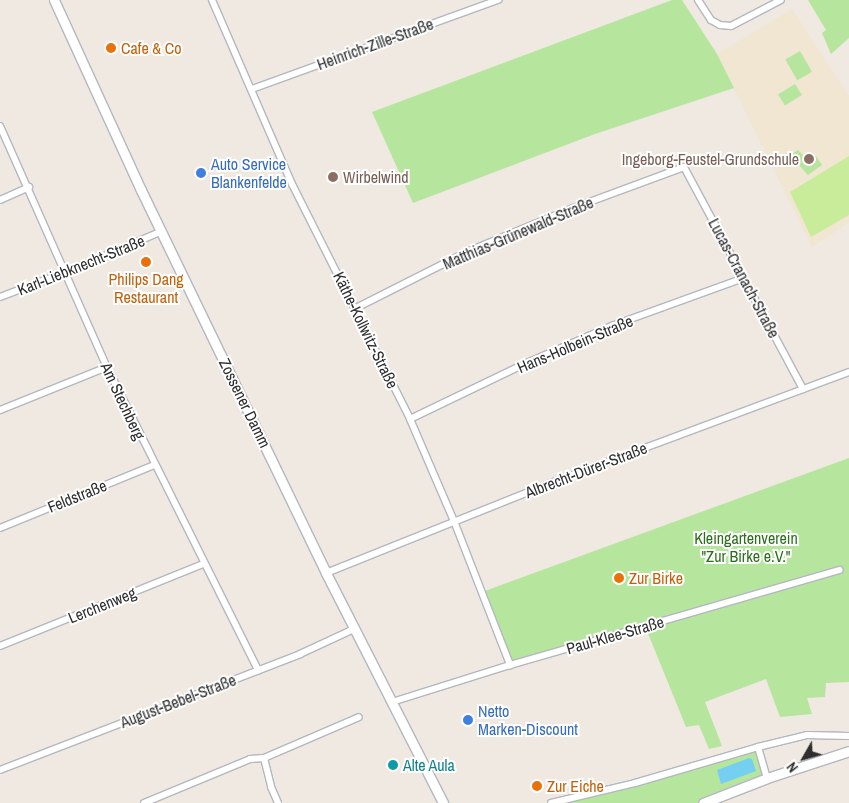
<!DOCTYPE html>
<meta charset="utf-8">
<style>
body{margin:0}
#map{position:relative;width:849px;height:803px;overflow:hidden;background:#efe9e1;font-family:"Archivo Narrow",sans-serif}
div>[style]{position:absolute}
.education>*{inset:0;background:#f0e6d1}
.green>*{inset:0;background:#b6e59e;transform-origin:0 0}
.pitch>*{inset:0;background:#c9ec9a}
.water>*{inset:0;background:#75cff0}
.roads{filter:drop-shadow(1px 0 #b4b7c1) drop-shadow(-1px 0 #b4b7c1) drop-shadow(0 1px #b4b7c1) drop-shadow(0 -1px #b4b7c1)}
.street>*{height:6px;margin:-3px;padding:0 3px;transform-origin:3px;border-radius:3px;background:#fff}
.secondary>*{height:9px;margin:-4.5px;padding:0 4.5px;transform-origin:4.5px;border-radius:4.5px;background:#fff}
.dots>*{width:14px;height:14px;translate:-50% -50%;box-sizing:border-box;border:2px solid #fff;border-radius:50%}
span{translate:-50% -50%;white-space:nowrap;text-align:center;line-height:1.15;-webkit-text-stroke:4px #fff;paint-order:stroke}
.street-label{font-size:16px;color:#2e2e2e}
.food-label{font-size:16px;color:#c56008}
.left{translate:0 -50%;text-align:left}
.education-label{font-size:16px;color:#785e54}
.right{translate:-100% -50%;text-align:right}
.shop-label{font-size:16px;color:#366cbe}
.park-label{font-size:16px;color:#2c6e1b}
.culture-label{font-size:16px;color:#0d838f}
.north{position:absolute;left:779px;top:733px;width:50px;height:50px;-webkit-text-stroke:4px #fff;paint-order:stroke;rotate:232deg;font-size:14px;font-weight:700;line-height:20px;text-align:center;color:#2e2e2e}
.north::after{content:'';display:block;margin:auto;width:18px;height:22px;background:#2e2e2e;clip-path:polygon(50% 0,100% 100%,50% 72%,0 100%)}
</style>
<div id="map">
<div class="education">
<i style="clip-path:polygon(792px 9px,849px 96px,849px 223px,812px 247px,717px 54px)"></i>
</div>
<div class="green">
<i style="clip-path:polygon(672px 0,682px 0,717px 54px,734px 88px,595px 134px,413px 203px,372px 112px)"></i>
<i style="clip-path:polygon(808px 0,849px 0,849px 38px,831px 54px,822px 33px,826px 30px)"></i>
<i style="left:800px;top:51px;width:24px;height:17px;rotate:60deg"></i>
<i style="left:795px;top:84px;width:13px;height:20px;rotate:58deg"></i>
<i style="clip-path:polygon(798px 150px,807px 159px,816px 156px,822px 165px,808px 175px,790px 155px)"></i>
<i style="clip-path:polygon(849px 458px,849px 682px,826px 683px,825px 697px,807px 698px,812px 714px,780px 717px,766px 679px,705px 702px,722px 746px,709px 749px,699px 725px,686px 727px,645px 626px,510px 665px,482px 592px)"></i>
<i style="clip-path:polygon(758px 747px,767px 778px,703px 803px,565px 803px)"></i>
</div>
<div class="pitch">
<i style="clip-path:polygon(849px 156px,849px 215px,811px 237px,790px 192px)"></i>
</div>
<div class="water">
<i style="clip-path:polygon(749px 758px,752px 759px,756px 771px,721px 784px,717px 770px)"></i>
</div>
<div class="roads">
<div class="street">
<i style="left:212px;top:0;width:201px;rotate:66.5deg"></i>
<i style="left:292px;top:184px;width:263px;rotate:63.3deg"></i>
<i style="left:410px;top:419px;width:111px;rotate:66.7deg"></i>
<i style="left:454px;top:521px;width:155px;rotate:68.7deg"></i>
<i style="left:698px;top:0;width:24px;rotate:57deg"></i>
<i style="left:711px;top:20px;width:10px;rotate:29deg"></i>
<i style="left:720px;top:25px;width:11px;rotate:5deg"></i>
<i style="left:731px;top:26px;width:56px;rotate:-27.5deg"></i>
<i style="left:252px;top:89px;width:262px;rotate:-19.9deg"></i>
<i style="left:0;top:126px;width:264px;rotate:66.1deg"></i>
<i style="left:107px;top:367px;width:339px;rotate:63.5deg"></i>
<i style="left:0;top:200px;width:32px;rotate:-24deg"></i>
<i style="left:0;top:297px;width:71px;rotate:-20.7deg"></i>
<i style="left:66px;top:272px;width:104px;rotate:-23.1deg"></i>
<i style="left:356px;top:308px;width:127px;rotate:-26.8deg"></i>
<i style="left:469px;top:251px;width:113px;rotate:-22.5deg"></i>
<i style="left:573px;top:208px;width:118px;rotate:-20.3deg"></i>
<i style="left:684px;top:167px;width:252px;rotate:61.8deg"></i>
<i style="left:0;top:410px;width:115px;rotate:-21.9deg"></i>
<i style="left:410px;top:419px;width:124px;rotate:-25.7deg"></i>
<i style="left:522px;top:365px;width:100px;rotate:-23.5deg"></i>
<i style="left:614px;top:325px;width:138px;rotate:-19.9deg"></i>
<i style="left:0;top:528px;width:166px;rotate:-22.2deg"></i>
<i style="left:326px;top:573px;width:256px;rotate:-21.8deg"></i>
<i style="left:564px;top:478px;width:304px;rotate:-20.4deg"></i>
<i style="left:0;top:646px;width:219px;rotate:-22deg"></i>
<i style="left:392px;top:702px;width:124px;rotate:-17.4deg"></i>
<i style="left:510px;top:665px;width:343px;rotate:-16.1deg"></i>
<i style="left:758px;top:747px;width:32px;rotate:74deg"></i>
<i style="left:264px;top:758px;width:30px;rotate:76deg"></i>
<i style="left:271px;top:787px;width:17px;rotate:66deg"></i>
<i style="left:0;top:770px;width:322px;rotate:-21.1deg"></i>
<i style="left:300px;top:654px;width:60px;rotate:-24.8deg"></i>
<i style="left:144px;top:803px;width:115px;rotate:-22.5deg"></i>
<i style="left:250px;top:759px;width:14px;rotate:-4deg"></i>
<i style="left:264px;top:758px;width:103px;rotate:-23.3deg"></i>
<i style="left:551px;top:803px;width:86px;rotate:-13.4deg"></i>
<i style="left:635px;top:783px;width:128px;rotate:-16.3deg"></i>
<i style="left:758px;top:747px;width:50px;rotate:-13.8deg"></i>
<i style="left:807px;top:735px;width:42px;rotate:1.4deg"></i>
</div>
<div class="secondary">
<i style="left:54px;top:0;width:209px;rotate:65.4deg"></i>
<i style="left:141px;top:190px;width:425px;rotate:64.2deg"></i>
<i style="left:326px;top:573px;width:258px;rotate:63deg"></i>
<i style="left:703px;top:803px;width:69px;rotate:-21.3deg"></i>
<i style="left:767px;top:778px;width:86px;rotate:-18.2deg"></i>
</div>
</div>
<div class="dots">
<i style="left:111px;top:48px;background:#e8710a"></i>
<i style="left:809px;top:159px;background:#8d6e63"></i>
<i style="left:201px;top:173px;background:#3f7fe0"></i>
<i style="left:333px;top:177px;background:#8d6e63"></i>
<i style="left:146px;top:262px;background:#e8710a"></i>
<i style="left:619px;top:578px;background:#e8710a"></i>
<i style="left:468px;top:720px;background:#3f7fe0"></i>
<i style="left:393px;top:765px;background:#0f9aa8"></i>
<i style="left:537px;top:786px;background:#e8710a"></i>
</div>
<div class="street-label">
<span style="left:375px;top:44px;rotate:-20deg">Heinrich-Zille-Straße</span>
<span style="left:518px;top:233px;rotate:-23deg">Matthias-Grünewald-Straße</span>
<span style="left:81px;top:265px;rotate:-22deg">Karl-Liebknecht-Straße</span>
<span style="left:744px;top:278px;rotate:62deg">Lucas-Cranach-Straße</span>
<span style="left:366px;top:330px;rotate:64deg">Käthe-Kollwitz-Straße</span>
<span style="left:575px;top:344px;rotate:-23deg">Hans-Holbein-Straße</span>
<span style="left:123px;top:401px;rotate:65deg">Am Stechberg</span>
<span style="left:245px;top:403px;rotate:64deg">Zossener Damm</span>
<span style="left:586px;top:470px;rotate:-21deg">Albrecht-Dürer-Straße</span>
<span style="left:77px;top:496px;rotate:-22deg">Feldstraße</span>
<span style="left:102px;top:605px;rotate:-22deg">Lerchenweg</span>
<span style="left:615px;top:635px;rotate:-16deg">Paul-Klee-Straße</span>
<span style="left:178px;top:701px;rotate:-21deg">August-Bebel-Straße</span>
</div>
<div class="food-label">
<span class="left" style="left:121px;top:48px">Cafe &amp; Co</span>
<span style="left:146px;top:288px">Philips Dang<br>Restaurant</span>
<span class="left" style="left:629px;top:578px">Zur Birke</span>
<span class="left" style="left:547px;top:786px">Zur Eiche</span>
</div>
<div class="education-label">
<span class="right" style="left:799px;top:159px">Ingeborg-Feustel-Grundschule</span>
<span class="left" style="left:343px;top:177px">Wirbelwind</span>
</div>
<div class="shop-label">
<span class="left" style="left:211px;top:173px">Auto Service<br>Blankenfelde</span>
<span class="left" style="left:478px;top:720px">Netto<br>Marken-Discount</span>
</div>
<div class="park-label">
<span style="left:746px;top:547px">Kleingartenverein<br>"Zur Birke e.V."</span>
</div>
<div class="culture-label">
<span class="left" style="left:403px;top:765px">Alte Aula</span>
</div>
<div class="north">N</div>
</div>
